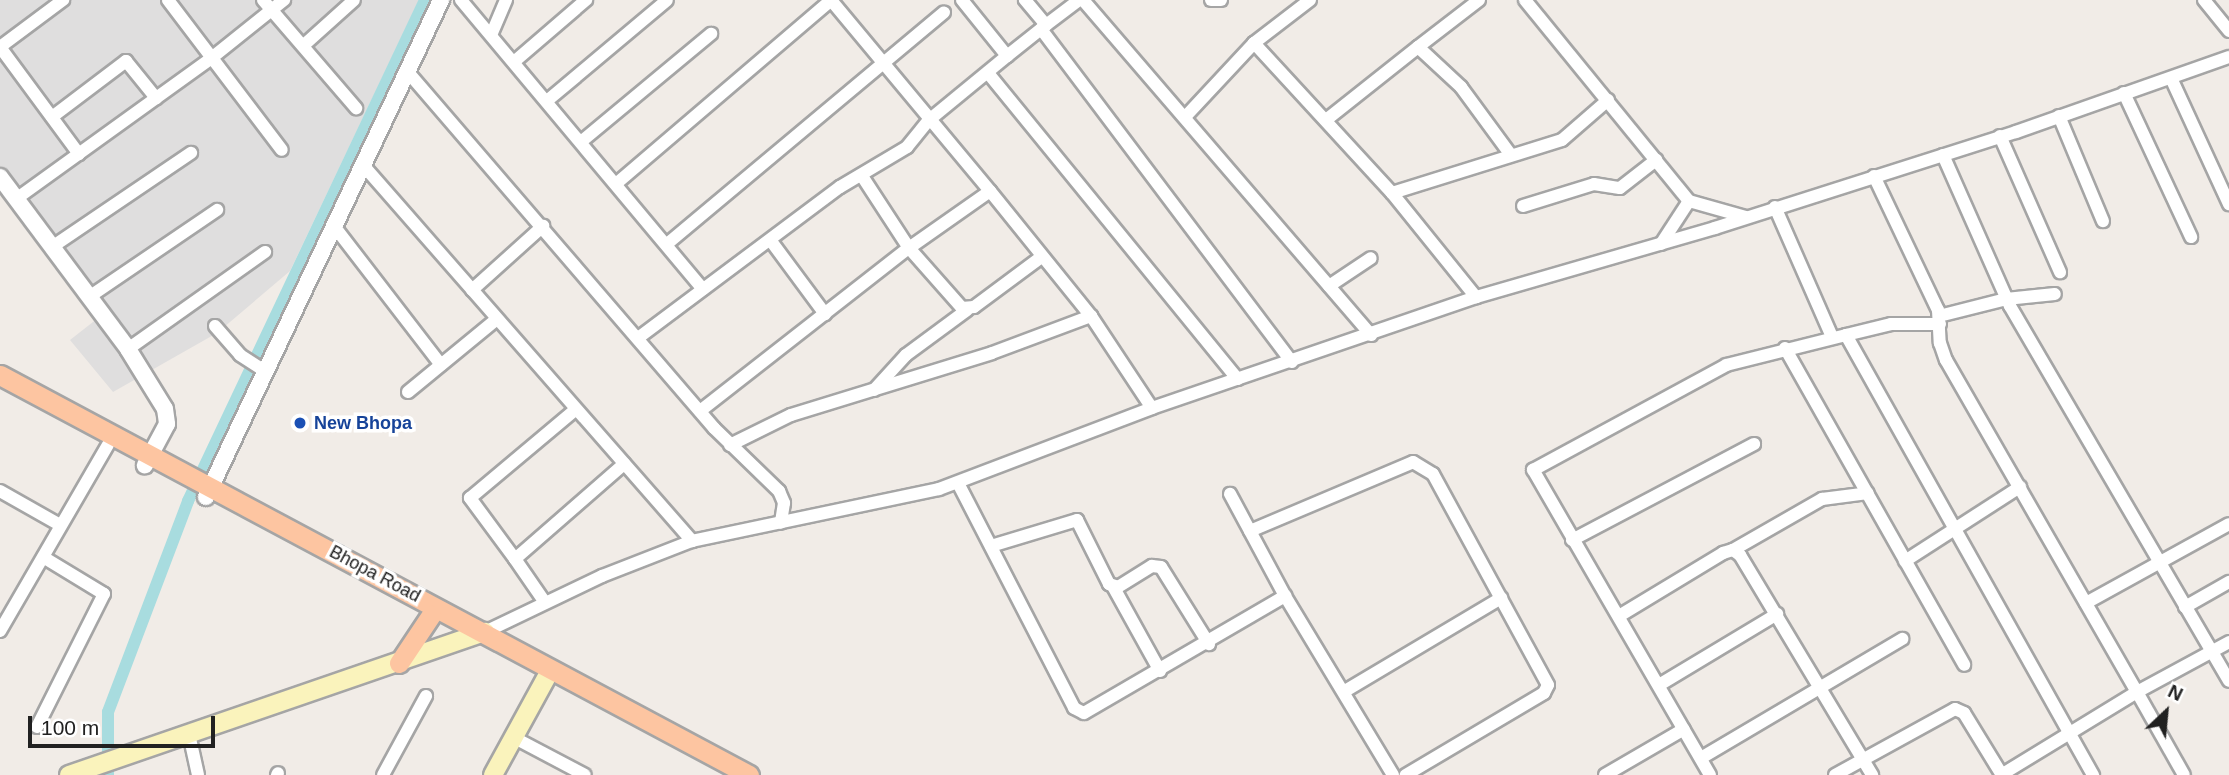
<!DOCTYPE html>
<style>
body{margin:0}
#map{position:relative;width:2229px;height:775px;overflow:hidden;background:#f1ece7;font-family:Arial,sans-serif}
div>[style]{position:absolute}
.residential>*{inset:0;background:#dfdede}
.canal>*{height:12px;margin:-6px;padding:0 6px;transform-origin:6px;border-radius:6px;background:#a8dcdf}
.roads{filter:drop-shadow(2px 0 #a5a5a5) drop-shadow(-2px 0 #a5a5a5) drop-shadow(0 2px #a5a5a5) drop-shadow(0 -2px #a5a5a5)}
.minor>*{height:12px;margin:-6px;padding:0 6px;transform-origin:6px;border-radius:6px;background:#fff}
.tertiary>*{height:16px;margin:-8px;padding:0 8px;transform-origin:8px;border-radius:8px;background:#fff}
.secondary>*{height:18px;margin:-9px;padding:0 9px;transform-origin:9px;border-radius:9px;background:#faf3bc}
.primary>*{height:19px;margin:-9.5px;padding:0 9.5px;transform-origin:9.5px;border-radius:9.5px;background:#fdc5a1}
.dots>*{width:19px;height:19px;translate:-50% -50%;box-sizing:border-box;border:4px solid #fff;border-radius:50%}
span{translate:-50% -50%;white-space:nowrap;text-align:center;line-height:1.15;-webkit-text-stroke:7px #fff;paint-order:stroke}
.transit-label{font-size:18px;color:#164399;font-weight:700}
.left{translate:0 -50%;text-align:left}
.street-label{font-size:18px;color:#212121}
.north{position:absolute;left:2131px;top:677px;width:70px;height:70px;-webkit-text-stroke:5px #fff;paint-order:stroke;rotate:26deg;font-size:19px;font-weight:700;line-height:28px;text-align:center;color:#212121}
.north::after{content:'';display:block;margin:auto;width:24px;height:32px;background:#212121;clip-path:polygon(50% 0,100% 100%,50% 72%,0 100%)}
.scale{position:absolute;left:28px;top:716px;width:187px;height:32px;box-sizing:border-box;border:4px solid #212121;border-top:0;padding-left:9px;font-size:21px;line-height:24px;white-space:nowrap;color:#212121;-webkit-text-stroke:5px #fff;paint-order:stroke}
</style>
<div id="map">
<div class="residential">
<i style="clip-path:polygon(0 0,419px 0,290px 271px,217px 333px,113px 392px,70px 340px,107px 311px,0 172px)"></i>
</div>
<div class="canal">
<i style="left:108px;top:775px;width:63px;rotate:-90deg"></i>
<i style="left:108px;top:712px;width:226px;rotate:-69.2deg"></i>
<i style="left:188px;top:501px;width:554px;rotate:-64.68deg"></i>
</div>
<div class="roads">
<div class="minor">
<i style="left:168px;top:0;width:188px;rotate:52.8deg"></i>
<i style="left:263px;top:0;width:143px;rotate:49.3deg"></i>
<i style="left:461px;top:0;width:377px;rotate:50.1deg"></i>
<i style="left:962px;top:0;width:72px;rotate:51.2deg"></i>
<i style="left:1007px;top:56px;width:50px;rotate:-38.5deg"></i>
<i style="left:1046px;top:25px;width:33px;rotate:-130deg"></i>
<i style="left:1083px;top:0;width:442px;rotate:49.3deg"></i>
<i style="left:1211px;top:0;width:10px"></i>
<i style="left:1310px;top:0;width:71px;rotate:142.5deg"></i>
<i style="left:1254px;top:43px;width:204px;rotate:47.4deg"></i>
<i style="left:1392px;top:193px;width:134px;rotate:51.1deg"></i>
<i style="left:1525px;top:0;width:259px;rotate:50.8deg"></i>
<i style="left:2204px;top:0;width:40px;rotate:51deg"></i>
<i style="left:1046px;top:25px;width:41px;rotate:-37.1deg"></i>
<i style="left:1041px;top:29px;width:417px;rotate:53deg"></i>
<i style="left:492px;top:33px;width:36px;rotate:-67deg"></i>
<i style="left:304px;top:45px;width:67px;rotate:-42deg"></i>
<i style="left:0;top:47px;width:133px;rotate:53.6deg"></i>
<i style="left:0;top:47px;width:79px;rotate:-36.7deg"></i>
<i style="left:1418px;top:47px;width:77px;rotate:-37.6deg"></i>
<i style="left:515px;top:61px;width:94px;rotate:-40.7deg"></i>
<i style="left:407px;top:71px;width:471px;rotate:49.3deg"></i>
<i style="left:714px;top:428px;width:91px;rotate:44.1deg"></i>
<i style="left:779px;top:491px;width:13px;rotate:67deg"></i>
<i style="left:784px;top:503px;width:20px;rotate:99deg"></i>
<i style="left:988px;top:73px;width:395px;rotate:50.8deg"></i>
<i style="left:2171px;top:78px;width:139px;rotate:65.3deg"></i>
<i style="left:2124px;top:93px;width:159px;rotate:65deg"></i>
<i style="left:548px;top:100px;width:155px;rotate:-40deg"></i>
<i style="left:1186px;top:116px;width:100px;rotate:-47deg"></i>
<i style="left:2059px;top:116px;width:114px;rotate:67.3deg"></i>
<i style="left:52px;top:117px;width:93px;rotate:-37.1deg"></i>
<i style="left:126px;top:61px;width:48px;rotate:51deg"></i>
<i style="left:1326px;top:120px;width:117px;rotate:-38.4deg"></i>
<i style="left:1418px;top:47px;width:59px;rotate:42.9deg"></i>
<i style="left:1461px;top:87px;width:84px;rotate:53.7deg"></i>
<i style="left:2000px;top:136px;width:149px;rotate:66.2deg"></i>
<i style="left:582px;top:141px;width:168px;rotate:-39.7deg"></i>
<i style="left:1943px;top:155px;width:165px;rotate:66.1deg"></i>
<i style="left:2010px;top:306px;width:434px;rotate:59.7deg"></i>
<i style="left:363px;top:165px;width:500px;rotate:48.8deg"></i>
<i style="left:862px;top:176px;width:86px;rotate:56.9deg"></i>
<i style="left:909px;top:248px;width:80px;rotate:48.5deg"></i>
<i style="left:962px;top:308px;width:12px;rotate:-5deg"></i>
<i style="left:974px;top:307px;width:82px;rotate:-36.6deg"></i>
<i style="left:1874px;top:176px;width:148px;rotate:64.5deg"></i>
<i style="left:1938px;top:310px;width:33px;rotate:87deg"></i>
<i style="left:1940px;top:343px;width:18px;rotate:71deg"></i>
<i style="left:1946px;top:360px;width:383px;rotate:60.1deg"></i>
<i style="left:2137px;top:692px;width:105px;rotate:-28.5deg"></i>
<i style="left:617px;top:183px;width:282px;rotate:-40.5deg"></i>
<i style="left:990px;top:191px;width:161px;rotate:51.1deg"></i>
<i style="left:1392px;top:193px;width:178px;rotate:-17.3deg"></i>
<i style="left:1562px;top:140px;width:61px;rotate:-41deg"></i>
<i style="left:16px;top:199px;width:244px;rotate:-35.8deg"></i>
<i style="left:214px;top:56px;width:90px;rotate:-38.7deg"></i>
<i style="left:1523px;top:206px;width:74px;rotate:-17.2deg"></i>
<i style="left:1594px;top:184px;width:26px;rotate:9deg"></i>
<i style="left:1620px;top:188px;width:46px;rotate:-37.9deg"></i>
<i style="left:1775px;top:207px;width:142px;rotate:66.3deg"></i>
<i style="left:334px;top:226px;width:175px;rotate:52.4deg"></i>
<i style="left:771px;top:241px;width:91px;rotate:53.5deg"></i>
<i style="left:667px;top:244px;width:361px;rotate:-39.9deg"></i>
<i style="left:1661px;top:244px;width:51px;rotate:-56.9deg"></i>
<i style="left:1689px;top:201px;width:59px;rotate:15.7deg"></i>
<i style="left:52px;top:247px;width:168px;rotate:-34.1deg"></i>
<i style="left:1329px;top:286px;width:50px;rotate:-33.7deg"></i>
<i style="left:472px;top:290px;width:96px;rotate:-42deg"></i>
<i style="left:89px;top:297px;width:155px;rotate:-34.2deg"></i>
<i style="left:1939px;top:316px;width:69px;rotate:-14.2deg"></i>
<i style="left:2006px;top:299px;width:49px;rotate:-5.8deg"></i>
<i style="left:215px;top:326px;width:38px;rotate:49deg"></i>
<i style="left:240px;top:355px;width:30px;rotate:33deg"></i>
<i style="left:1846px;top:335px;width:46px;rotate:-13.7deg"></i>
<i style="left:1891px;top:324px;width:49px"></i>
<i style="left:638px;top:338px;width:252px;rotate:-36.8deg"></i>
<i style="left:840px;top:187px;width:78px;rotate:-30.8deg"></i>
<i style="left:907px;top:147px;width:35px;rotate:-51deg"></i>
<i style="left:929px;top:120px;width:101px;rotate:-39.4deg"></i>
<i style="left:1785px;top:348px;width:364px;rotate:60.5deg"></i>
<i style="left:128px;top:349px;width:168px;rotate:-35.3deg"></i>
<i style="left:874px;top:390px;width:47px;rotate:-47.6deg"></i>
<i style="left:906px;top:355px;width:76px;rotate:-36.4deg"></i>
<i style="left:408px;top:392px;width:115px;rotate:-39.4deg"></i>
<i style="left:700px;top:411px;width:265px;rotate:-38deg"></i>
<i style="left:909px;top:248px;width:99px;rotate:-35.1deg"></i>
<i style="left:990px;top:191px;width:249px;rotate:-129.8deg"></i>
<i style="left:730px;top:445px;width:68px;rotate:-26.2deg"></i>
<i style="left:791px;top:415px;width:210px;rotate:-17.1deg"></i>
<i style="left:992px;top:353px;width:106px;rotate:-20.5deg"></i>
<i style="left:1091px;top:316px;width:110px;rotate:56.5deg"></i>
<i style="left:958px;top:483px;width:253px;rotate:62.7deg"></i>
<i style="left:1074px;top:708px;width:11px;rotate:27deg"></i>
<i style="left:1084px;top:713px;width:233px;rotate:-30.2deg"></i>
<i style="left:1285px;top:596px;width:116px;rotate:-118.3deg"></i>
<i style="left:0;top:491px;width:69px;rotate:29.5deg"></i>
<i style="left:1250px;top:531px;width:177px;rotate:-22.9deg"></i>
<i style="left:1413px;top:462px;width:23px;rotate:31deg"></i>
<i style="left:1433px;top:474px;width:240px;rotate:61.4deg"></i>
<i style="left:1548px;top:685px;width:9px;rotate:117deg"></i>
<i style="left:1544px;top:693px;width:161px;rotate:149.3deg"></i>
<i style="left:1572px;top:540px;width:206px;rotate:-27.8deg"></i>
<i style="left:991px;top:546px;width:90px;rotate:-16.8deg"></i>
<i style="left:1077px;top:520px;width:72px;rotate:63.4deg"></i>
<i style="left:1109px;top:584px;width:9px;rotate:18deg"></i>
<i style="left:1118px;top:587px;width:40px;rotate:-32deg"></i>
<i style="left:1152px;top:566px;width:9px;rotate:6deg"></i>
<i style="left:1161px;top:567px;width:91px;rotate:58.1deg"></i>
<i style="left:1733px;top:550px;width:103px;rotate:-29.8deg"></i>
<i style="left:1822px;top:499px;width:46px;rotate:-7.4deg"></i>
<i style="left:515px;top:559px;width:76px;rotate:-126.4deg"></i>
<i style="left:470px;top:498px;width:138px;rotate:-40deg"></i>
<i style="left:1905px;top:561px;width:137px;rotate:-32.8deg"></i>
<i style="left:1114px;top:588px;width:95px;rotate:61deg"></i>
<i style="left:1285px;top:596px;width:209px;rotate:58.9deg"></i>
<i style="left:544px;top:601px;width:51px;rotate:-124.6deg"></i>
<i style="left:515px;top:559px;width:145px;rotate:-41.1deg"></i>
<i style="left:2086px;top:603px;width:163px;rotate:-28.9deg"></i>
<i style="left:2185px;top:607px;width:51px;rotate:-29.6deg"></i>
<i style="left:1619px;top:616px;width:122px;rotate:-31.2deg"></i>
<i style="left:1723px;top:553px;width:10px;rotate:-17deg"></i>
<i style="left:1733px;top:550px;width:9px;rotate:36deg"></i>
<i style="left:1740px;top:555px;width:257px;rotate:59deg"></i>
<i style="left:0;top:631px;width:215px;rotate:-59.9deg"></i>
<i style="left:485px;top:632px;width:130px;rotate:-25.6deg"></i>
<i style="left:602px;top:576px;width:97px;rotate:-21.3deg"></i>
<i style="left:692px;top:541px;width:252px;rotate:-11.9deg"></i>
<i style="left:939px;top:489px;width:228px;rotate:-20.8deg"></i>
<i style="left:1152px;top:408px;width:342px;rotate:-18.9deg"></i>
<i style="left:1476px;top:297px;width:249px;rotate:-16.1deg"></i>
<i style="left:1715px;top:228px;width:316px;rotate:-17.7deg"></i>
<i style="left:2016px;top:132px;width:226px;rotate:-19.4deg"></i>
<i style="left:1659px;top:685px;width:138px;rotate:-31deg"></i>
<i style="left:1345px;top:691px;width:182px;rotate:-30.8deg"></i>
<i style="left:37px;top:727px;width:149px;rotate:-63.3deg"></i>
<i style="left:104px;top:594px;width:71px;rotate:-148.8deg"></i>
<i style="left:189px;top:734px;width:42px;rotate:77.6deg"></i>
<i style="left:513px;top:737px;width:81px;rotate:27.8deg"></i>
<i style="left:1701px;top:758px;width:234px;rotate:-30.6deg"></i>
<i style="left:277px;top:775px;width:2px;rotate:-63deg"></i>
<i style="left:383px;top:775px;width:90px;rotate:-61.4deg"></i>
<i style="left:1605px;top:775px;width:91px;rotate:-30.2deg"></i>
<i style="left:1710px;top:775px;width:353px;rotate:-120.1deg"></i>
<i style="left:1533px;top:470px;width:220px;rotate:-28.5deg"></i>
<i style="left:1726px;top:365px;width:124px;rotate:-14deg"></i>
<i style="left:1846px;top:335px;width:505px;rotate:60.69deg"></i>
<i style="left:1835px;top:775px;width:137px;rotate:-28.8deg"></i>
<i style="left:1955px;top:709px;width:10px;rotate:24deg"></i>
<i style="left:1964px;top:713px;width:73px;rotate:58.5deg"></i>
<i style="left:2001px;top:775px;width:159px;rotate:-31.4deg"></i>
<i style="left:2137px;top:692px;width:95px;rotate:60.5deg"></i>
</div>
<div class="tertiary">
<i style="left:0;top:177px;width:214px;rotate:53.3deg"></i>
<i style="left:128px;top:349px;width:70px;rotate:58.3deg"></i>
<i style="left:165px;top:409px;width:15px;rotate:82deg"></i>
<i style="left:167px;top:424px;width:47px;rotate:118.2deg"></i>
<i style="left:206px;top:497px;width:550px;rotate:-64.69deg"></i>
</div>
<div class="secondary">
<i style="left:69px;top:775px;width:440px;rotate:-19deg"></i>
<i style="left:493px;top:775px;width:119px;rotate:-61.3deg"></i>
</div>
<div class="primary">
<i style="left:0;top:375px;width:849px;rotate:28.1deg"></i>
<i style="left:399px;top:663px;width:58px;rotate:-56.3deg"></i>
</div>
</div>
<div class="dots">
<i style="left:300px;top:423px;background:#1a4fb4"></i>
</div>
<div class="transit-label">
<span class="left" style="left:314px;top:423px">New Bhopa</span>
</div>
<div class="street-label">
<span style="left:375px;top:574px;rotate:28deg">Bhopa Road</span>
</div>
<div class="north">N</div>
<div class="scale">100 m</div>
</div>
